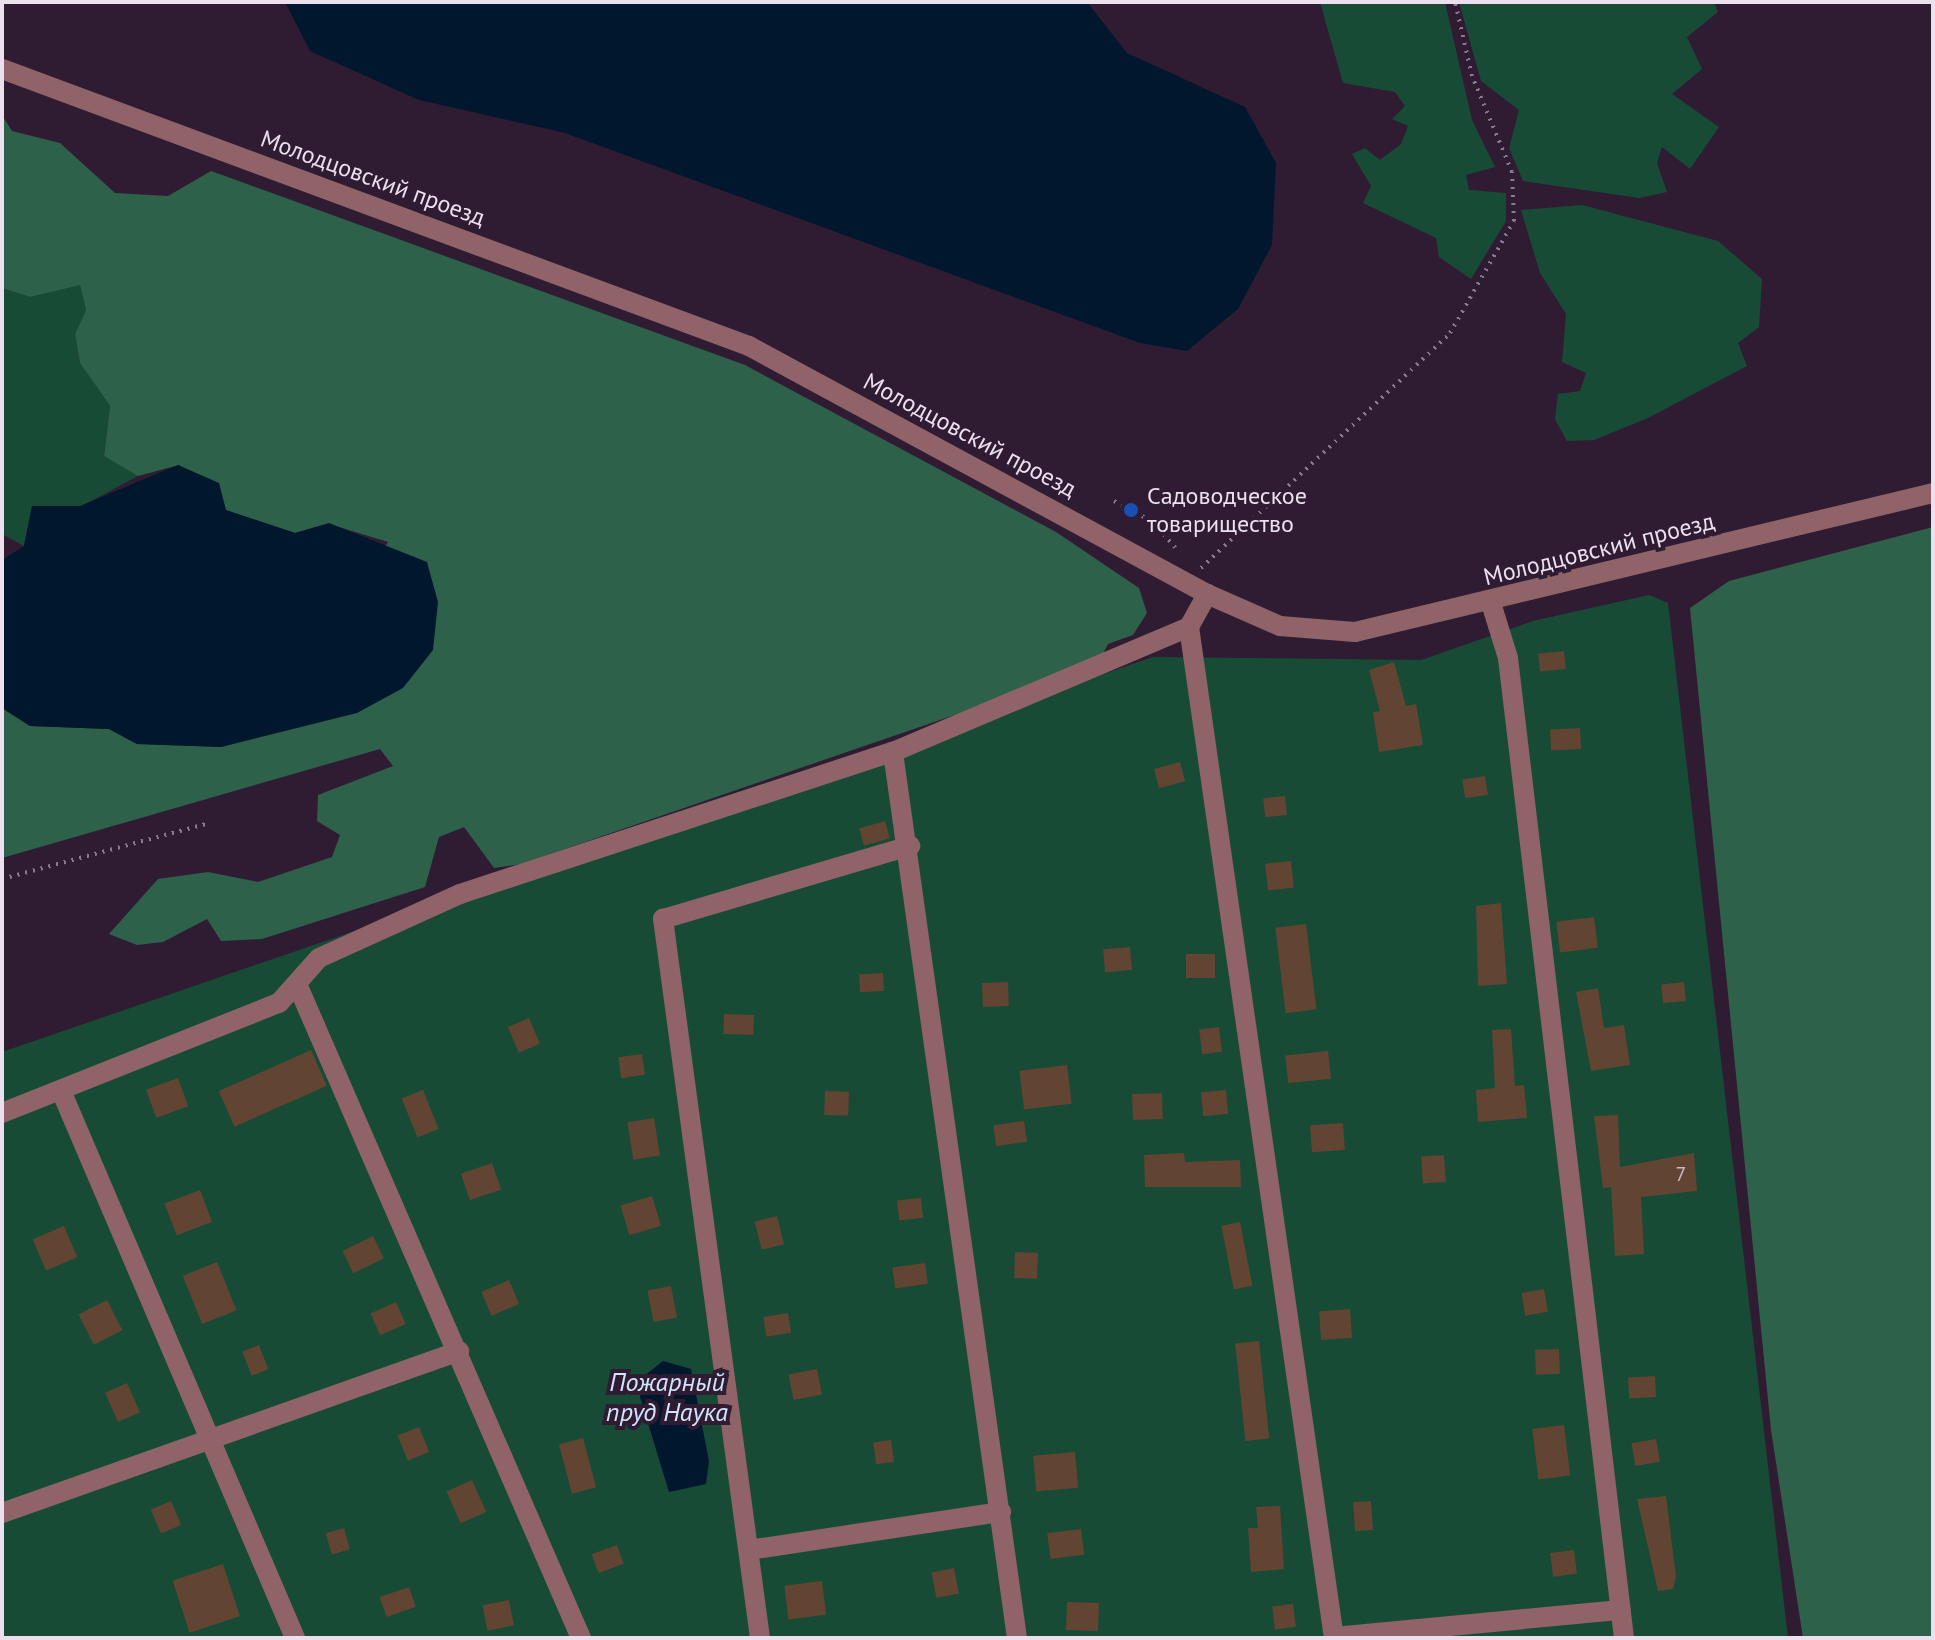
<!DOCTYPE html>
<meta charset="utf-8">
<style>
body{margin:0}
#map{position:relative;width:1935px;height:1640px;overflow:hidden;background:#2f1c33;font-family:"PT Sans",sans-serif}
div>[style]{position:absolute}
.green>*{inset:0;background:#174b36}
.forest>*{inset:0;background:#2e614a}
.water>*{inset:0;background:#01172e}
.building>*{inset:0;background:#614432;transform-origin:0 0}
.path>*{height:4px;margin-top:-2px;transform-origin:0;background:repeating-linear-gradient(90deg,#8a7a8d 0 2px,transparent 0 8px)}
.minor>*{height:20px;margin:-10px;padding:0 10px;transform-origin:10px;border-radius:10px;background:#8f6367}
.dots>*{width:22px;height:22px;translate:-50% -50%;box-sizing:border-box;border:4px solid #2f1c33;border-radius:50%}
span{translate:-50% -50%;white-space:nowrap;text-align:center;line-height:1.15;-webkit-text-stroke:8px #2f1c33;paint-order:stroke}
.number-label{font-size:20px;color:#c9b9c0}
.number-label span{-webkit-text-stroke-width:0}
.street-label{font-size:24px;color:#ece0ef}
.poi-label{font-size:24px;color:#ece0ef}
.left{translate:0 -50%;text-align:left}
.water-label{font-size:26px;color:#d0e5fc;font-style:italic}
.frame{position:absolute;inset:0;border:4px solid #ece0ef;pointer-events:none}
</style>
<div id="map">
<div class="green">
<i style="clip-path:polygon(1320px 2px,1445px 2px,1472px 120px,1495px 167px,1466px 175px,1469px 190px,1506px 193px,1506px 221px,1471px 279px,1439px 257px,1436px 238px,1363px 203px,1371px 186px,1352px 154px,1365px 148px,1380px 160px,1401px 144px,1408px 126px,1392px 119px,1405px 106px,1395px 92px,1343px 83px)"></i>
<i style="clip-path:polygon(1459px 2px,1714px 2px,1718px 12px,1687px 37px,1702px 69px,1672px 94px,1719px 127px,1690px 169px,1662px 147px,1657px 163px,1667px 192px,1639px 198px,1523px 181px,1509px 148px,1519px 110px,1481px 81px)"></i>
<i style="clip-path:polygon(1582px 205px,1718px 241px,1762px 279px,1759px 327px,1738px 343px,1747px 366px,1648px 418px,1594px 440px,1567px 441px,1555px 419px,1558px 394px,1580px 391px,1586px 373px,1562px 362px,1566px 314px,1540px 273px,1521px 210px)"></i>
<i style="clip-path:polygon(80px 284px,86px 310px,75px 334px,80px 363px,110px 406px,104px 455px,138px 476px,80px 507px,32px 507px,24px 546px,2px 534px,2px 288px,30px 297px)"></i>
<i style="clip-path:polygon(1649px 595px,1668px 603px,1788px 1638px,2px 1638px,2px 1052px,1153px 657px,1421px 660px,1533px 621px)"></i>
</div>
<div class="forest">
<i style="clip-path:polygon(2px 115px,12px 131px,60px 143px,115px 193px,168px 196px,211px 171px,745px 365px,1056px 532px,1139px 588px,1147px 613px,1133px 635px,1108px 644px,1097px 666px,521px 864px,494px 868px,464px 827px,439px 837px,425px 887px,262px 939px,221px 941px,207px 919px,163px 942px,137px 945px,109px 934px,158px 879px,208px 872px,258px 882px,332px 857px,340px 835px,317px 821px,318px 795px,393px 766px,380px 749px,2px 858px,2px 708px,30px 726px,109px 729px,137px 744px,222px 747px,268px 732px,388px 542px,329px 524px,295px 533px,225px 510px,179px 465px,138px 476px,104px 456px,110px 406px,80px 363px,75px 334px,86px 310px,80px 285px,30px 297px,2px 288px)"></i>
<i style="clip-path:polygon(1933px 527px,1933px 1638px,1803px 1638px,1771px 1430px,1690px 608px,1729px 581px)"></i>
</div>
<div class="water">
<i style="clip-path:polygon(285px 2px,1087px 2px,1127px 53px,1245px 107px,1276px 163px,1272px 245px,1238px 309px,1187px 351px,1140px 343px,565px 133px,419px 100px,310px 51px)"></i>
<i style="clip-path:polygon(178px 465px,219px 483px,226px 510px,295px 533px,329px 523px,427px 562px,438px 602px,433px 650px,403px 688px,357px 713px,221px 747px,137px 744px,109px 729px,30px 726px,2px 708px,2px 560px,24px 546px,32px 506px,80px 506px)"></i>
<i style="clip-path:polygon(663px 1361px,691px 1369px,709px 1461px,706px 1484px,669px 1492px,640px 1397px,643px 1377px)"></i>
</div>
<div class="building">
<i style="left:1564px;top:651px;width:18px;height:26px;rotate:84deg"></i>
<i style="clip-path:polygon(1394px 662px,1406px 706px,1416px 704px,1423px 745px,1379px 752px,1373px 712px,1380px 711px,1369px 670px)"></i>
<i style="left:1580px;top:728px;width:21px;height:30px;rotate:87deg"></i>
<i style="left:1180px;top:762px;width:20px;height:27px;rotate:75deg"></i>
<i style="left:1485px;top:776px;width:19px;height:23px;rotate:81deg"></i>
<i style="left:1285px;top:796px;width:19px;height:22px;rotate:84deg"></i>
<i style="left:885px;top:821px;width:18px;height:27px;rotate:74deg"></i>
<i style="left:1291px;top:861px;width:27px;height:26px;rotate:84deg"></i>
<i style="clip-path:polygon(1501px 903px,1507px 984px,1478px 986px,1476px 906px)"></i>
<i style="left:1594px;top:917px;width:31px;height:38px;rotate:83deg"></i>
<i style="left:1306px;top:924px;width:86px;height:31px;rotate:83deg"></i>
<i style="left:1130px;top:947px;width:23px;height:27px;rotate:85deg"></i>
<i style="left:1186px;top:954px;width:29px;height:24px"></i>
<i style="left:883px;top:973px;width:18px;height:24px;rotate:87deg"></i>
<i style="left:1008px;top:982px;width:24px;height:26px;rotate:88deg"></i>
<i style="left:1684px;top:982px;width:19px;height:23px;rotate:84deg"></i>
<i style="clip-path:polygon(1598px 988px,1604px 1028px,1624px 1025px,1630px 1065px,1591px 1071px,1576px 992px)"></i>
<i style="left:724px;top:1014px;width:30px;height:20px;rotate:2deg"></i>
<i style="left:529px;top:1018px;width:28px;height:23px;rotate:67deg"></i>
<i style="left:1219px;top:1027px;width:25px;height:20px;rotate:83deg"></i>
<i style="clip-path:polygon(1511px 1029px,1515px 1086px,1524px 1085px,1527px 1118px,1478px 1122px,1476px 1090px,1495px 1088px,1492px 1030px)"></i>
<i style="left:311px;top:1050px;width:39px;height:101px;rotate:66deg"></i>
<i style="left:1328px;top:1051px;width:28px;height:43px;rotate:84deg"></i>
<i style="left:642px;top:1054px;width:21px;height:24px;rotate:82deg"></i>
<i style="left:1067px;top:1065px;width:39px;height:48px;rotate:83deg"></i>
<i style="left:178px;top:1078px;width:30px;height:34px;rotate:70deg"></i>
<i style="left:423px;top:1090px;width:42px;height:23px;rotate:68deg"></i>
<i style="left:1226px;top:1090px;width:24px;height:25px;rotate:85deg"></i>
<i style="left:825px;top:1091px;width:24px;height:24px;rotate:2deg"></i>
<i style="left:1162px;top:1093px;width:26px;height:30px;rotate:88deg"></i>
<i style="clip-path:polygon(1618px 1115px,1620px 1167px,1694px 1153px,1697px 1191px,1641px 1197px,1644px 1254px,1615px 1256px,1611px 1187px,1603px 1188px,1594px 1116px)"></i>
<i style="left:654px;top:1118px;width:38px;height:27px;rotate:81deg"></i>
<i style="left:1024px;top:1121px;width:21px;height:31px;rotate:82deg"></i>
<i style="left:1343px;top:1123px;width:27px;height:33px;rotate:86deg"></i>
<i style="clip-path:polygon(1184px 1153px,1185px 1162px,1240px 1160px,1241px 1187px,1145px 1187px,1144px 1155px)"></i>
<i style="left:1444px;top:1155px;width:27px;height:23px;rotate:86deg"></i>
<i style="left:492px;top:1163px;width:28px;height:33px;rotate:71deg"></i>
<i style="left:200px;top:1190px;width:34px;height:38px;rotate:69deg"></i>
<i style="left:652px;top:1196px;width:31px;height:33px;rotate:73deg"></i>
<i style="left:921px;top:1198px;width:20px;height:24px;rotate:84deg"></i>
<i style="left:777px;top:1216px;width:29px;height:23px;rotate:76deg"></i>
<i style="left:1240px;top:1222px;width:65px;height:19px;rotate:79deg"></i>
<i style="left:64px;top:1226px;width:34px;height:34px;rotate:67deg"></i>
<i style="left:373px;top:1236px;width:25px;height:34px;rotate:64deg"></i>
<i style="left:1015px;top:1252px;width:23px;height:26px;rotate:2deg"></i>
<i style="left:217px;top:1262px;width:52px;height:37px;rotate:68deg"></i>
<i style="left:925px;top:1263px;width:21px;height:33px;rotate:82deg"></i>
<i style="left:509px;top:1280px;width:26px;height:30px;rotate:67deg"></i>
<i style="left:671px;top:1286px;width:32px;height:24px;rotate:79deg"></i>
<i style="left:1544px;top:1289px;width:23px;height:23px;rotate:80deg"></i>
<i style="left:107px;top:1300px;width:34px;height:32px;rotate:63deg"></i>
<i style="left:396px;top:1302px;width:24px;height:28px;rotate:66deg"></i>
<i style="left:1350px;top:1309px;width:29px;height:31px;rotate:86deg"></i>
<i style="left:788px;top:1313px;width:20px;height:25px;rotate:81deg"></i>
<i style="left:1259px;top:1341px;width:98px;height:24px;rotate:84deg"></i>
<i style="left:259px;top:1345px;width:26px;height:18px;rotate:69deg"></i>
<i style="left:1559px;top:1349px;width:25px;height:24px;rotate:88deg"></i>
<i style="left:817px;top:1369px;width:26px;height:29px;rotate:79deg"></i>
<i style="left:1655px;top:1376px;width:21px;height:27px;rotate:87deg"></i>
<i style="left:127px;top:1383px;width:32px;height:24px;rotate:66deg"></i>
<i style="left:1564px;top:1425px;width:51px;height:32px;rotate:83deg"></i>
<i style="left:419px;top:1427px;width:27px;height:23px;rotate:68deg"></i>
<i style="left:583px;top:1438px;width:51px;height:25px;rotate:75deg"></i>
<i style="left:1656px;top:1439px;width:23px;height:25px;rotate:80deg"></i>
<i style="left:891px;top:1440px;width:22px;height:18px;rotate:82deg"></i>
<i style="left:1075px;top:1452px;width:36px;height:42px;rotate:85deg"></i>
<i style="left:472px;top:1480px;width:35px;height:28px;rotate:66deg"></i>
<i style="clip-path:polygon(1666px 1496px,1676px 1577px,1673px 1589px,1658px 1591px,1637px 1499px)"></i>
<i style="left:171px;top:1501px;width:26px;height:22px;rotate:67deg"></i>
<i style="left:1371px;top:1501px;width:29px;height:18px;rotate:86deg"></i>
<i style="clip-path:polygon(1280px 1506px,1284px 1569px,1251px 1572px,1248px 1528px,1258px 1528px,1256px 1507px)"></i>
<i style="left:344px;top:1528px;width:22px;height:19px;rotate:74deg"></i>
<i style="left:1081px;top:1529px;width:26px;height:34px;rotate:83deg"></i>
<i style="left:617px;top:1545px;width:20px;height:27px;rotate:70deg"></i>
<i style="left:1574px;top:1550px;width:24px;height:24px;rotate:83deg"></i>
<i style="left:223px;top:1564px;width:55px;height:53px;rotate:72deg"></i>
<i style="left:954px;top:1568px;width:26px;height:23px;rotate:79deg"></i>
<i style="left:822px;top:1581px;width:34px;height:38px;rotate:83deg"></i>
<i style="left:409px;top:1587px;width:21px;height:31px;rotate:71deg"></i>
<i style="left:509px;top:1600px;width:26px;height:27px;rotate:79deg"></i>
<i style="left:1067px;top:1602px;width:32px;height:28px;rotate:2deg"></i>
<i style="left:1293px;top:1604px;width:23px;height:21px;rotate:83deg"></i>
</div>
<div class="path">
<i style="left:1114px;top:501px;width:44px;rotate:28.3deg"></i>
<i style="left:1153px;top:522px;width:40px;rotate:49deg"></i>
<i style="left:1201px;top:568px;width:342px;rotate:-43.3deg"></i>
<i style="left:1450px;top:333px;width:129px;rotate:-60.3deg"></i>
<i style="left:1514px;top:221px;width:49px;rotate:-92.3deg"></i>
<i style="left:1512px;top:172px;width:104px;rotate:-112.6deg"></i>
<i style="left:1472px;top:76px;width:76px;rotate:-102.9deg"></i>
<i style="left:2px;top:879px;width:215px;rotate:-15.1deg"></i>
</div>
<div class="minor">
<i style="left:2px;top:69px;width:797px;rotate:20.35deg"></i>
<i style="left:749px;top:346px;width:521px;rotate:28.43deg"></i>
<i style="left:1207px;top:594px;width:80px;rotate:23.7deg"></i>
<i style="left:1280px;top:626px;width:75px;rotate:4.6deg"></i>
<i style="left:1355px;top:632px;width:594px;rotate:-13.52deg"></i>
<i style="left:1491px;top:603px;width:58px;rotate:72.8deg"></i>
<i style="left:1508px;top:658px;width:987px;rotate:83.25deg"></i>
<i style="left:1189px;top:627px;width:1021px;rotate:81.84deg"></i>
<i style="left:297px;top:984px;width:713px;rotate:66.53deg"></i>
<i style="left:62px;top:1093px;width:593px;rotate:66.85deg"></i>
<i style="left:2px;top:1113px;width:298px;rotate:-21.7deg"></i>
<i style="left:279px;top:1003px;width:60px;rotate:-48.4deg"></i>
<i style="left:319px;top:958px;width:155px;rotate:-24.4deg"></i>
<i style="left:460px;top:894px;width:456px;rotate:-18.2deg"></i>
<i style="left:2px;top:1513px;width:485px;rotate:-19.5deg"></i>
<i style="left:749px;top:1550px;width:255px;rotate:-8.6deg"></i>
<i style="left:1334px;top:1637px;width:288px;rotate:-5.4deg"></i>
<i style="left:760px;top:1638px;width:726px;rotate:-97.68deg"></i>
<i style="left:663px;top:919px;width:258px;rotate:-16.5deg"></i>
<i style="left:1017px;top:1638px;width:895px;rotate:-97.97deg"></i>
<i style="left:893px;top:752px;width:321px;rotate:-22.9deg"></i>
<i style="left:1189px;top:627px;width:38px;rotate:-61deg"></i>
</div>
<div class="dots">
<i style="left:1131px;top:510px;background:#1a4fb4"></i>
</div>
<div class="number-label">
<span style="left:1681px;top:1174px">7</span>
</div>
<div class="street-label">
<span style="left:373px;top:178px;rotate:20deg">Молодцовский проезд</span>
<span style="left:970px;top:435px;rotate:28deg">Молодцовский проезд</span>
<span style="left:1599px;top:549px;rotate:-14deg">Молодцовский проезд</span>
</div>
<div class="poi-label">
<span class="left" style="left:1147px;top:510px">Садоводческое<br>товарищество</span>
</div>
<div class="water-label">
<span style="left:667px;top:1397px">Пожарный<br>пруд Наука</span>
</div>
<div class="frame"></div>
</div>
